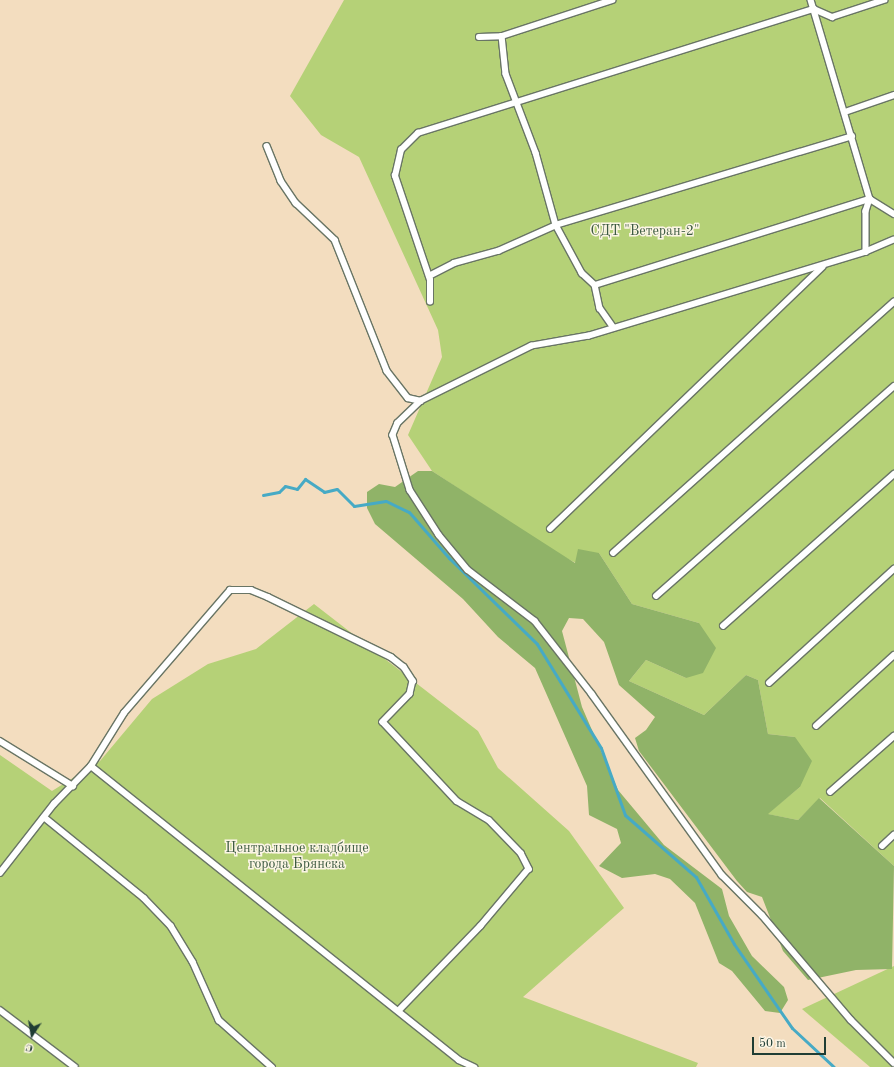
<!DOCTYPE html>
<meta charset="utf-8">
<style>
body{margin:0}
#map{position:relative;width:894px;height:1067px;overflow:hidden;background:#f3ddbf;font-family:"Old Standard TT",serif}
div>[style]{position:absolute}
.green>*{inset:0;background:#b5d177}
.forest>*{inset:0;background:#90b368}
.stream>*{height:3px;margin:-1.5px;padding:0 1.5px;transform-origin:1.5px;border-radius:1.5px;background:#46aac5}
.roads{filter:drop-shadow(1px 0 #697565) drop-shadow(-1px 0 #697565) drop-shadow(0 1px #697565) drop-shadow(0 -1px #697565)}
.lane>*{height:5.5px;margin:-2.75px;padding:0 2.75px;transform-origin:2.75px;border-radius:2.75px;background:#fff}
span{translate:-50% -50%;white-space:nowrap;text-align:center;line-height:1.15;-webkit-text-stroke:3px #fcf5e5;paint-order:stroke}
.park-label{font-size:14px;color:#3d5b41}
.north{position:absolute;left:12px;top:1015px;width:40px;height:40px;-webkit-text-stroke:3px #fcf5e5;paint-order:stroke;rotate:192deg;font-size:11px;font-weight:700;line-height:16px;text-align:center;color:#1f3d34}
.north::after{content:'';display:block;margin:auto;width:14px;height:18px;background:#1f3d34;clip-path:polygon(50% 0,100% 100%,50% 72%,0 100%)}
.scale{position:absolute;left:752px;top:1037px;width:74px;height:18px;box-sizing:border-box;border:2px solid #1f3d34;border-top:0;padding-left:5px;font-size:12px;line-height:14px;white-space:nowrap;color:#1f3d34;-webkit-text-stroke:3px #fcf5e5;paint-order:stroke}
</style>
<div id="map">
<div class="green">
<i style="clip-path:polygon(344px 0,894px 0,894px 866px,820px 798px,798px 820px,767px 814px,800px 787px,795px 737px,768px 734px,758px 680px,746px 675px,704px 715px,629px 681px,646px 660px,686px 678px,699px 623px,632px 604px,599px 553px,576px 563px,560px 555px,432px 471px,408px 435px,442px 357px,438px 330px,359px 157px,321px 135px,290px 96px)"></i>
<i style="clip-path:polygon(314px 604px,478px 731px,498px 768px,569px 831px,624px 908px,523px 997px,698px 1063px,696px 1067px,0 1067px,0 755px,52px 791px,100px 761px,152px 699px,208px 664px,256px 649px)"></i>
<i style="clip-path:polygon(894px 966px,894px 1067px,870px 1067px,802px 1009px)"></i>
</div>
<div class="forest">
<i style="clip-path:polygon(418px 471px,432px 471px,575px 563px,578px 549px,599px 553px,632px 604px,699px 623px,716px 648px,703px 673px,686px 678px,646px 660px,629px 681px,704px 715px,746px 675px,758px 680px,768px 734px,795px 737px,812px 761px,800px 787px,768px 814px,798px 820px,819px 798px,894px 866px,892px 969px,856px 970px,808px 980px,783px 951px,762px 897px,747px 892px,737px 881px,639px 751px,635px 738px,646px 730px,655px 717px,619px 685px,604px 642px,583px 619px,569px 618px,562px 631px,582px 707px,618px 790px,664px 845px,722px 889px,729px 916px,752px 956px,784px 987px,788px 1000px,780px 1013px,765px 1011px,732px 971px,719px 963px,695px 903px,670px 879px,655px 874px,622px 878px,599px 866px,621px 843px,617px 829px,589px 815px,587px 786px,535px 668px,498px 637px,463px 599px,375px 524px,367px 508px,367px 492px,379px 484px,395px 487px)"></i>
</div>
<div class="stream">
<i style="left:263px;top:495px;width:16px;rotate:-11deg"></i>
<i style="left:279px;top:492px;width:8px;rotate:-45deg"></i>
<i style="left:285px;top:486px;width:12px;rotate:14deg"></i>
<i style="left:297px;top:489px;width:13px;rotate:-51deg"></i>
<i style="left:305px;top:479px;width:23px;rotate:34deg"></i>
<i style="left:324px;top:492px;width:13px;rotate:-13deg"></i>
<i style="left:337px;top:489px;width:24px;rotate:45deg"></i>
<i style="left:354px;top:506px;width:32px;rotate:-9deg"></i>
<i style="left:386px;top:501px;width:25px;rotate:26deg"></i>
<i style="left:409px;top:512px;width:61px;rotate:49deg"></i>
<i style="left:449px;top:558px;width:123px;rotate:44.3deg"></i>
<i style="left:537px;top:644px;width:122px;rotate:58.4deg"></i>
<i style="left:601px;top:748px;width:71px;rotate:70.3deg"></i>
<i style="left:625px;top:815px;width:94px;rotate:41.1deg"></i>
<i style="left:696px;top:877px;width:77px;rotate:60.4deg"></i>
<i style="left:734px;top:944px;width:102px;rotate:55.4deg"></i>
<i style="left:792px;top:1028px;width:57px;rotate:42.9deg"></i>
</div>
<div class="roads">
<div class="lane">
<i style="left:811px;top:0;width:208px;rotate:73.5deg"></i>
<i style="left:870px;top:199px;width:28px;rotate:32deg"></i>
<i style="left:502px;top:36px;width:38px;rotate:84deg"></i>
<i style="left:506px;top:74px;width:85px;rotate:69.2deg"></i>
<i style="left:536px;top:153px;width:75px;rotate:74.5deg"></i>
<i style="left:556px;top:225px;width:55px;rotate:61.6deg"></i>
<i style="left:582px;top:273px;width:18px;rotate:43deg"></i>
<i style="left:595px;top:285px;width:24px;rotate:78deg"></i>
<i style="left:600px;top:308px;width:24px;rotate:55deg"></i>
<i style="left:479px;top:37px;width:23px;rotate:-2deg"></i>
<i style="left:502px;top:36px;width:116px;rotate:-18.1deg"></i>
<i style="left:845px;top:112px;width:52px;rotate:-19.1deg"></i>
<i style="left:267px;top:146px;width:38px;rotate:68deg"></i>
<i style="left:281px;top:181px;width:27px;rotate:56deg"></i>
<i style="left:296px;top:203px;width:54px;rotate:43.5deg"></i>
<i style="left:335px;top:240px;width:141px;rotate:68.3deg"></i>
<i style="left:387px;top:371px;width:34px;rotate:52deg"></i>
<i style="left:408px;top:398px;width:13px;rotate:13deg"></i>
<i style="left:894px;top:240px;width:30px;rotate:157deg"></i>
<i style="left:866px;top:252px;width:289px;rotate:163.1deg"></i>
<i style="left:589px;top:336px;width:58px;rotate:170deg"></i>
<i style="left:532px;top:346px;width:124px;rotate:153.6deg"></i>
<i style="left:421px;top:401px;width:32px;rotate:136deg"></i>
<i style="left:398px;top:423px;width:13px;rotate:113deg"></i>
<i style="left:393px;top:435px;width:58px;rotate:72.8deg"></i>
<i style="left:410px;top:490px;width:54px;rotate:57.2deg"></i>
<i style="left:439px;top:535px;width:45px;rotate:50.4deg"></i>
<i style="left:468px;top:570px;width:84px;rotate:37.3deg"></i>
<i style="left:535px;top:621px;width:93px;rotate:52deg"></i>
<i style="left:592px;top:694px;width:223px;rotate:54.3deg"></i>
<i style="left:722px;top:875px;width:57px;rotate:45deg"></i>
<i style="left:762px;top:915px;width:138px;rotate:49.7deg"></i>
<i style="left:851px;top:1020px;width:61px;rotate:45deg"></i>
<i style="left:429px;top:276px;width:28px;rotate:-27deg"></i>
<i style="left:454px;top:263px;width:46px;rotate:-15.3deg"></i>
<i style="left:498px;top:251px;width:64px;rotate:-24.1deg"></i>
<i style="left:556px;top:225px;width:309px;rotate:-16.7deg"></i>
<i style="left:595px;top:285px;width:288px;rotate:-17.4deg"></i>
<i style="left:870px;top:199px;width:13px;rotate:108deg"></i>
<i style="left:866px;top:211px;width:41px;rotate:90deg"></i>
<i style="left:430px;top:302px;width:22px;rotate:-90deg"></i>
<i style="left:430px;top:280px;width:110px;rotate:-108.6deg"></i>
<i style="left:395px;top:176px;width:27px;rotate:-77deg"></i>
<i style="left:401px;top:150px;width:24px;rotate:-45deg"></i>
<i style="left:418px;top:133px;width:415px;rotate:-17.4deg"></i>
<i style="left:814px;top:9px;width:20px;rotate:24deg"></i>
<i style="left:832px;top:17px;width:55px;rotate:-18.1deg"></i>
<i style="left:550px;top:529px;width:378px;rotate:-43.9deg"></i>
<i style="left:613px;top:553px;width:377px;rotate:-41.8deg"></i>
<i style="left:656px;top:596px;width:317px;rotate:-41.4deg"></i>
<i style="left:723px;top:626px;width:229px;rotate:-41.6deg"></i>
<i style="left:769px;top:683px;width:169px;rotate:-42.4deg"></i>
<i style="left:816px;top:726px;width:105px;rotate:-42.3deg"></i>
<i style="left:0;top:741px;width:86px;rotate:31.7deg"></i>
<i style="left:91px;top:766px;width:62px;rotate:-58.1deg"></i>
<i style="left:124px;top:713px;width:162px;rotate:-49.2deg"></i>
<i style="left:230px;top:590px;width:21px"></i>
<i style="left:251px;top:590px;width:18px;rotate:22deg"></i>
<i style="left:268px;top:597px;width:137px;rotate:26deg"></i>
<i style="left:391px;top:657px;width:16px;rotate:38deg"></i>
<i style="left:404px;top:667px;width:17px;rotate:57deg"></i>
<i style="left:413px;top:681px;width:13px;rotate:103deg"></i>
<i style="left:410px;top:694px;width:39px;rotate:134deg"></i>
<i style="left:383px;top:722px;width:108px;rotate:46.9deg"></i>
<i style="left:457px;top:801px;width:37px;rotate:31deg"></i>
<i style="left:489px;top:820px;width:46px;rotate:45.9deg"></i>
<i style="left:521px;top:853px;width:18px;rotate:63deg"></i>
<i style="left:529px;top:869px;width:75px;rotate:130.1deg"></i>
<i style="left:481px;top:926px;width:118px;rotate:134deg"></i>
<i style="left:830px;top:792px;width:85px;rotate:-41.2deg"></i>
<i style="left:44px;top:817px;width:129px;rotate:39deg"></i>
<i style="left:144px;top:898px;width:39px;rotate:46deg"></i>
<i style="left:171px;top:926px;width:42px;rotate:58.6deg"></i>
<i style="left:193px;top:962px;width:64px;rotate:65.9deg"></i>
<i style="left:219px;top:1020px;width:71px;rotate:41.6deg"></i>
<i style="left:882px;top:846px;width:16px;rotate:-43deg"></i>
<i style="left:0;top:873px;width:88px;rotate:-52deg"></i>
<i style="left:54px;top:804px;width:53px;rotate:-45.8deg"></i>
<i style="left:91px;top:766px;width:471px;rotate:38.6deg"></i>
<i style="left:459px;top:1060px;width:17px;rotate:25deg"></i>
<i style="left:0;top:1010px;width:94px;rotate:37.2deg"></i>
</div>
</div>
<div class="park-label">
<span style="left:645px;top:231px">СДТ "Ветеран-2"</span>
<span style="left:297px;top:856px">Центральное кладбище<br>города Брянска</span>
</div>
<div class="north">С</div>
<div class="scale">50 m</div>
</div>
